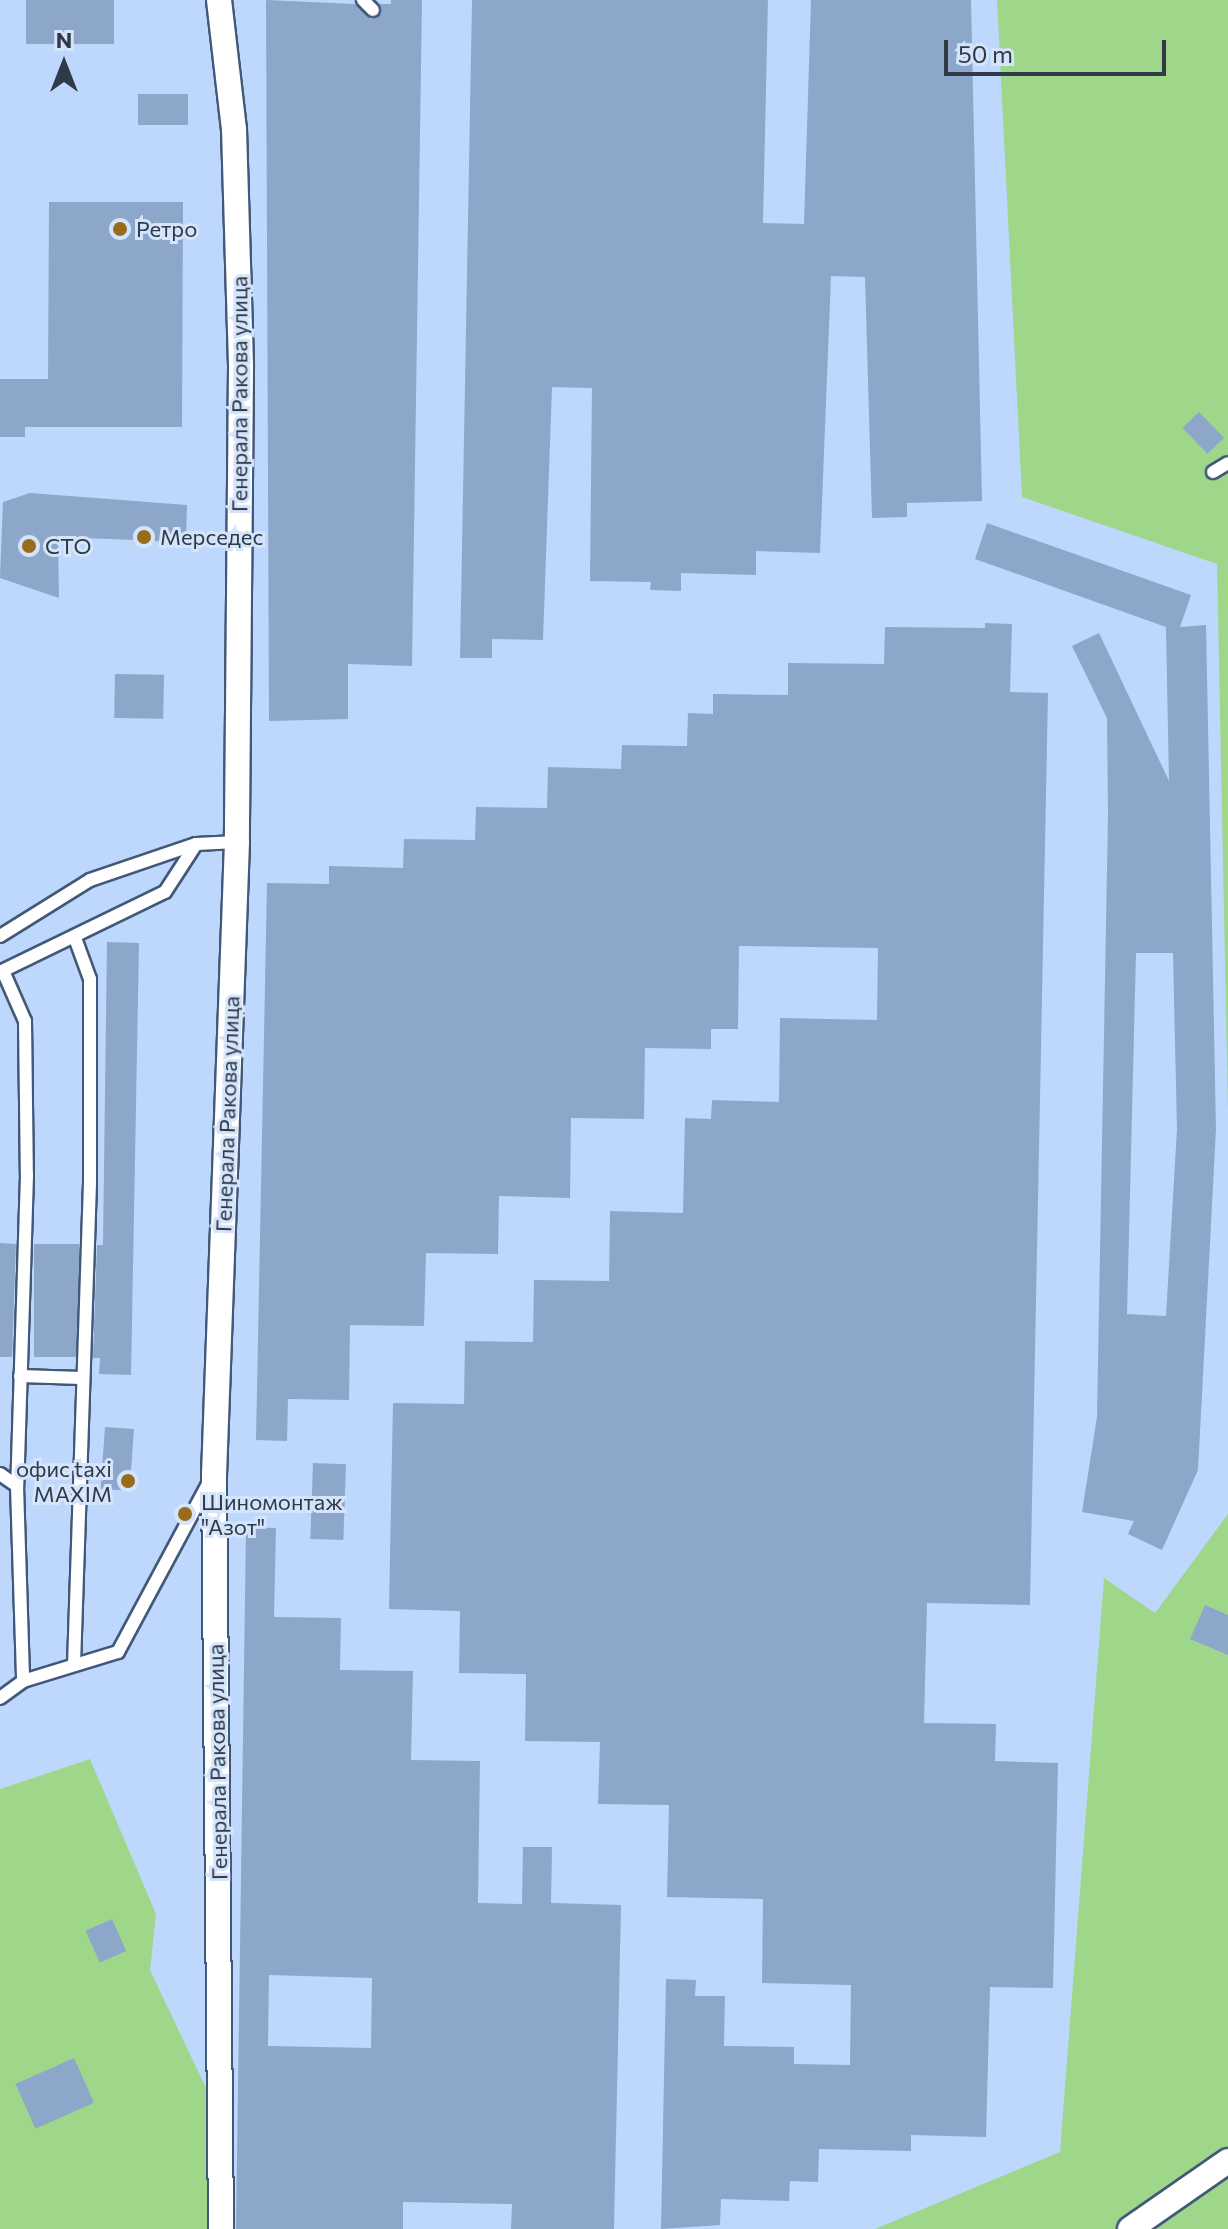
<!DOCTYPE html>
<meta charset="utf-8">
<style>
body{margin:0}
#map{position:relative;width:1228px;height:2229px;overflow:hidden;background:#bdd7fd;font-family:Commissioner,sans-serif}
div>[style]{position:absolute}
.green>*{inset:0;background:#9fd78a}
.building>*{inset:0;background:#8da7cb;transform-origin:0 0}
.roads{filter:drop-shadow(2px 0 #425879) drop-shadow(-2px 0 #425879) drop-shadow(0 2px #425879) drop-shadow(0 -2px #425879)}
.service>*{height:12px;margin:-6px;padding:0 6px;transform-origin:6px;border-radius:6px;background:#fff}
.minor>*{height:24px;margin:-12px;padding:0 12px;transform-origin:12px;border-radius:12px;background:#fff}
.dots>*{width:22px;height:22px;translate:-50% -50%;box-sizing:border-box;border:4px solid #d4e4fb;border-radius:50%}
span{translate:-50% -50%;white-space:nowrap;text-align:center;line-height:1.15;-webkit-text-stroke:6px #d4e4fb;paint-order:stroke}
.poi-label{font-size:22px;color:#2f3948}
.left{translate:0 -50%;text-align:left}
.right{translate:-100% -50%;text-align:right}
.street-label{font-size:22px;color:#2f3948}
.north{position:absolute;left:24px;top:24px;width:80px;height:80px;-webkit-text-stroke:6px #d4e4fb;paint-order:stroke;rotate:0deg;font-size:22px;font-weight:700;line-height:32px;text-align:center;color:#2f3948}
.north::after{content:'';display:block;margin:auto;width:28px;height:36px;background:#2f3948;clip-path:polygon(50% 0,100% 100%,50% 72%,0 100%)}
.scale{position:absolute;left:944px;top:40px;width:222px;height:36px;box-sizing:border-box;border:4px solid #2f3948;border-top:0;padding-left:10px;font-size:24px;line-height:28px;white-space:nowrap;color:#2f3948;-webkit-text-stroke:6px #d4e4fb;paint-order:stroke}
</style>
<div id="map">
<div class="green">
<i style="clip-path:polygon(997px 0,1228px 0,1228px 1110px,1217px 564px,1022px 497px)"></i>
<i style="clip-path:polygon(1228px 1514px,1228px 2229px,875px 2229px,1060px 2152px,1104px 1578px,1155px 1613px)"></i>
<i style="clip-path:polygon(90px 1759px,156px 1914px,150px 1970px,214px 2105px,216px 2229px,0 2229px,0 1789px)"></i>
</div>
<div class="building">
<i style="left:26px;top:0;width:88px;height:44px"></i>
<i style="clip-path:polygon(266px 0,355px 4px,371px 19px,381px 13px,380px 4px,391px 4px,391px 0,422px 0,412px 666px,348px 664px,348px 719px,269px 721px)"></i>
<i style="clip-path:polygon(472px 0,768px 0,763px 223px,804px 224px,811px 0,971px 0,982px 501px,907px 503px,907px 517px,872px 518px,865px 277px,831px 276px,820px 553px,756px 551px,756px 575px,681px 573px,681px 591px,650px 590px,651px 582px,590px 581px,592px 388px,552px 387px,543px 640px,492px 639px,492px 658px,460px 658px)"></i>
<i style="left:138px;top:94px;width:50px;height:31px"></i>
<i style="clip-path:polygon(49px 202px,183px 202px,182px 427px,25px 427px,25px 437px,0 437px,0 379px,48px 379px)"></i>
<i style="left:1199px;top:412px;width:36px;height:23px;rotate:46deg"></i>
<i style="clip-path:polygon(30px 493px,187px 505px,186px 542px,58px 537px,59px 598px,0 578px,3px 502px)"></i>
<i style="clip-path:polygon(evenodd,987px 523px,1191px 595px,1180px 627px,1206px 625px,1216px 1129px,1198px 1470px,1162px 1550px,1128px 1534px,1134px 1521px,1082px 1512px,1097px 1417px,1108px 815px,1107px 718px,1072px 646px,1099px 633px,1169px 781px,1166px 627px,975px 559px,987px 523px,1136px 953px,1173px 953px,1177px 1129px,1166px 1316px,1127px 1314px,1136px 953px)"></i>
<i style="clip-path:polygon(985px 623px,1012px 624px,1010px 692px,1048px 693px,1030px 1605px,927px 1603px,924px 1723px,996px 1724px,995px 1761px,1058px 1763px,1053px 1988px,990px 1987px,986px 2137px,911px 2135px,911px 2151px,819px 2149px,818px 2182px,790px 2181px,789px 2201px,721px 2199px,720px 2225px,661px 2229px,666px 1979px,696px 1980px,695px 1996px,725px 1996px,724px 2046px,794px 2047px,794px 2064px,850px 2065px,851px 1985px,762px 1983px,763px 1899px,667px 1897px,669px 1805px,598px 1804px,600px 1742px,525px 1741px,526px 1674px,459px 1673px,460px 1611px,389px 1609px,393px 1403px,464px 1404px,465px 1341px,533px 1342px,534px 1280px,609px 1281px,610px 1211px,683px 1213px,685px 1118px,711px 1119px,712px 1100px,779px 1102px,780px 1018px,877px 1020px,878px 948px,739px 946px,738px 1029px,711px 1029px,711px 1049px,645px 1048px,644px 1119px,571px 1118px,570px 1198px,499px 1196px,498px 1254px,426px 1253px,424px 1326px,350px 1325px,349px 1400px,288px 1399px,287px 1441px,256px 1440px,267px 883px,329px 884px,329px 866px,403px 868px,404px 839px,475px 840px,476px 807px,547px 808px,548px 767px,621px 769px,622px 745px,687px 746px,688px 713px,713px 714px,713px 694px,788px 695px,788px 663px,884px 664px,885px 627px,985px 628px)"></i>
<i style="left:115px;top:674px;width:49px;height:44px;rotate:1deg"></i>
<i style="clip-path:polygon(107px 942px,139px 943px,131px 1375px,99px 1374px,100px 1358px,93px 1358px,97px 1245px,103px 1245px)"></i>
<i style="clip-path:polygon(0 1243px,16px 1244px,12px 1357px,0 1357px)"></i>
<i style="left:34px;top:1244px;width:45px;height:113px"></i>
<i style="left:105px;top:1427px;width:29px;height:62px;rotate:4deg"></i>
<i style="left:313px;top:1463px;width:33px;height:76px;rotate:2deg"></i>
<i style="clip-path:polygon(evenodd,246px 1527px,276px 1528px,274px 1617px,341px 1618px,340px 1670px,413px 1671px,411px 1760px,480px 1761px,478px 1903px,522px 1904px,523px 1847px,552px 1847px,551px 1903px,621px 1905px,614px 2229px,511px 2229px,512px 2204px,403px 2202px,403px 2229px,236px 2229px,246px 1527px,269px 1975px,372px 1978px,371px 2048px,268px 2046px,269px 1975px)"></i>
<i style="clip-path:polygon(1205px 1605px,1228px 1615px,1228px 1655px,1190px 1639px)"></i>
<i style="left:112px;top:1919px;width:35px;height:29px;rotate:66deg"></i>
<i style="left:74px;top:2058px;width:49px;height:64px;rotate:66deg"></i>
</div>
<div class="roads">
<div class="service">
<i style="left:363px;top:0;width:14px;rotate:45deg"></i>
<i style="left:1213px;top:472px;width:17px;rotate:-31deg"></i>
<i style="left:0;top:936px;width:106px;rotate:-31.9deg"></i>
<i style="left:90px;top:880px;width:112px;rotate:-18.8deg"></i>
<i style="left:3px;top:971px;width:55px;rotate:66.3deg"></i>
<i style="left:25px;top:1021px;width:154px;rotate:89.3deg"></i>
<i style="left:27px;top:1175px;width:311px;rotate:91.8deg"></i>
<i style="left:0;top:972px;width:183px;rotate:-25.9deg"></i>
<i style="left:165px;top:892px;width:57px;rotate:-57.1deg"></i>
<i style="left:196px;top:844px;width:41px;rotate:-2.8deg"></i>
<i style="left:20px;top:1376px;width:62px;rotate:1.8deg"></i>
<i style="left:0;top:1474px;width:21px;rotate:35deg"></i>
<i style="left:17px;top:1486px;width:195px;rotate:88.2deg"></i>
<i style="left:74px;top:1665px;width:482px;rotate:-88.1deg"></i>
<i style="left:90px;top:1183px;width:204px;rotate:-90deg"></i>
<i style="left:90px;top:979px;width:44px;rotate:-110.1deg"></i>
<i style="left:0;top:1698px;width:29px;rotate:-36deg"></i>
<i style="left:23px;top:1681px;width:99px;rotate:-17deg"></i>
<i style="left:118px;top:1652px;width:193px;rotate:-61.8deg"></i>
</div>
<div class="minor">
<i style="left:219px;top:0;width:130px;rotate:83.4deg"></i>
<i style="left:234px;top:129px;width:238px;rotate:88.3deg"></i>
<i style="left:241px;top:367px;width:475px;rotate:90.5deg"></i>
<i style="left:237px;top:842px;width:632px;rotate:92.08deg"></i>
<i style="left:214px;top:1474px;width:755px;rotate:89.47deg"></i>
<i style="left:1130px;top:2229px;width:119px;rotate:-34.8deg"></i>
</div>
</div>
<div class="dots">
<i style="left:120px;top:229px;background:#986c1b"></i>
<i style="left:144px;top:537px;background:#986c1b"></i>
<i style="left:29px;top:546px;background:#986c1b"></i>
<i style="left:128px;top:1481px;background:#986c1b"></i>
<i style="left:185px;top:1514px;background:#986c1b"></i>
</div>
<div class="poi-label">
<span class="left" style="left:136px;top:229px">Ретро</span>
<span class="left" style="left:160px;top:537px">Мерседес</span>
<span class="left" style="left:45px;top:546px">СТО</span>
<span class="right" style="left:112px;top:1481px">офис taxi<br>MAXIM</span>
<span class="left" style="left:201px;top:1514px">Шиномонтаж<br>"Азот"</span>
</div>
<div class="street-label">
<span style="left:239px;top:394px;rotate:-90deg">Генерала Ракова улица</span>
<span style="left:227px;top:1114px;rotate:-88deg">Генерала Ракова улица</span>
<span style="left:217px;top:1762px;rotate:-91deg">Генерала Ракова улица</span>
</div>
<div class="north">N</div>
<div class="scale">50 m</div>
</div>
